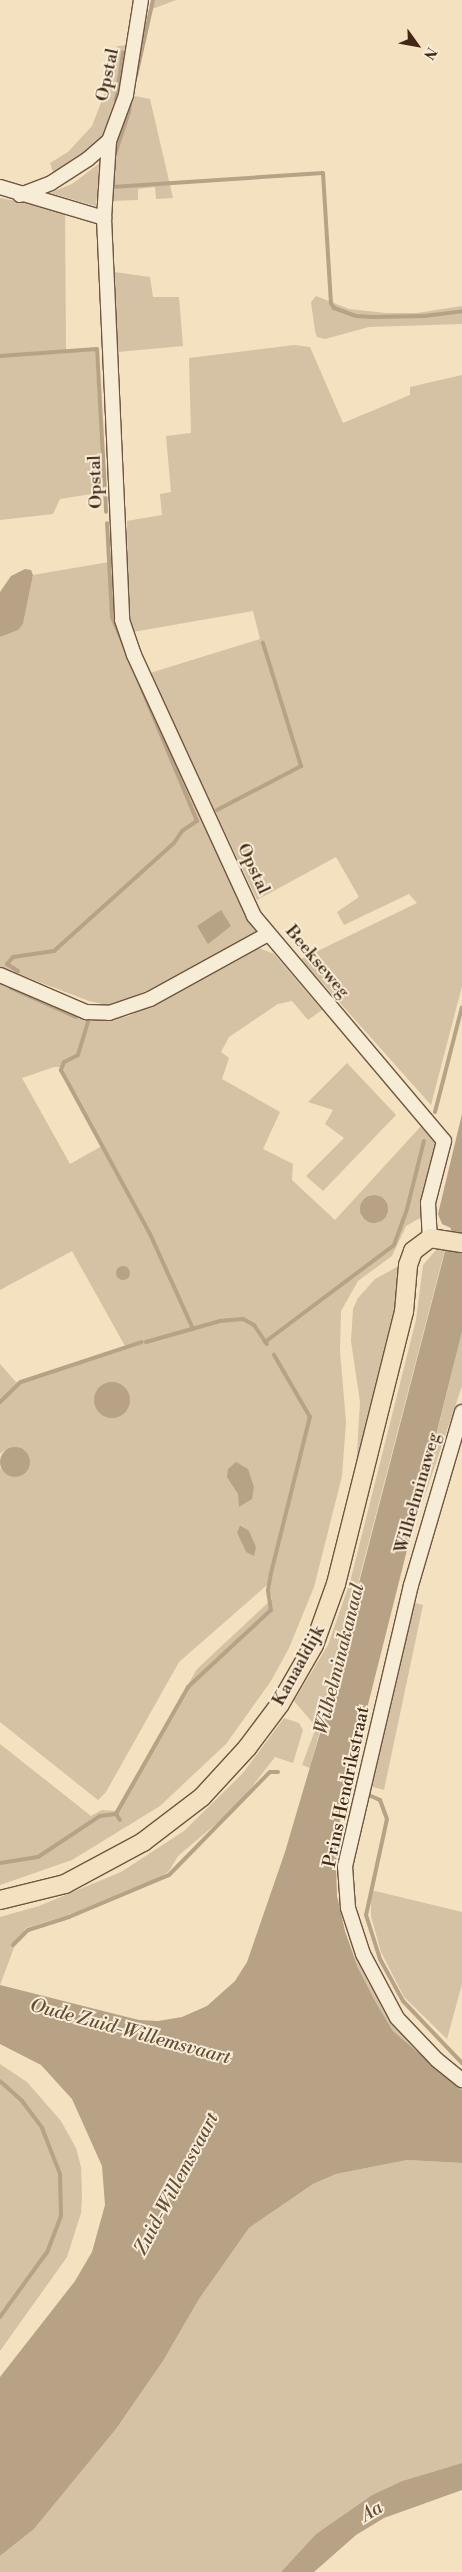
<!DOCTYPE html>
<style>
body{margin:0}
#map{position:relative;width:462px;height:2572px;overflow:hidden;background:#f3e1c0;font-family:"Libre Bodoni",serif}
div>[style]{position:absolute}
.green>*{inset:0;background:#d5c1a3}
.water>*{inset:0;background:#b7a286}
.round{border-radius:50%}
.stream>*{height:4px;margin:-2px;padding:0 2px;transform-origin:2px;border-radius:2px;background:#b7a286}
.roads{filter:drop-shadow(1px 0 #6e5640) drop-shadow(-1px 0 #6e5640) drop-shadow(0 1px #6e5640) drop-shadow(0 -1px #6e5640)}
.minor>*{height:14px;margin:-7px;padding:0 7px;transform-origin:7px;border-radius:7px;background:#f7ecd6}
.major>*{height:18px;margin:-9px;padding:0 9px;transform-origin:9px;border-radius:9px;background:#f3e1c0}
span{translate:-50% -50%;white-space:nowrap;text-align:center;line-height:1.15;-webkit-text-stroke:4px #f7ecd6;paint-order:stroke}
.street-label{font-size:18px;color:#422715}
.water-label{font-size:19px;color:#654c37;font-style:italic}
.north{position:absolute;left:392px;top:20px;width:50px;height:50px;-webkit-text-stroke:4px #f7ecd6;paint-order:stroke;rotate:122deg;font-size:14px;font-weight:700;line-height:20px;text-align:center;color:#422715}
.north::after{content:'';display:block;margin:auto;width:18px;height:22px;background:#422715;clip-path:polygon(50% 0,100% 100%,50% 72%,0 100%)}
</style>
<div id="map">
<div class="green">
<i style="clip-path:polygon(155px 0,176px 0,152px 9px)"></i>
<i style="clip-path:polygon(133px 45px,107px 131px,96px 149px,54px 175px,50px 163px,68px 152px,92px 126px,107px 87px,117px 46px)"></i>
<i style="clip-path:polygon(130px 95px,150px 99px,173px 198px,156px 199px,155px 187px,138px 189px,138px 200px,111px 201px,112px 153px)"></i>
<i style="clip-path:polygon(100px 163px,96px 206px,50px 193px,72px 184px)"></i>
<i style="clip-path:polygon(0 198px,65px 210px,66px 350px,95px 348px,104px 492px,60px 499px,53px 514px,0 520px)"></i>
<i style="clip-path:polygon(114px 272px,150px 277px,153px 297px,179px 297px,183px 346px,118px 352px)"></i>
<i style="clip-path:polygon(316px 296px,349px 309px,386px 313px,417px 313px,462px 306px,462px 324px,369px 327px,325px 339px,317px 337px,315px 331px,311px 302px)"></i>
<i style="clip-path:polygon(294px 345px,310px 347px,343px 423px,410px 395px,410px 387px,462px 375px,462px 986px,431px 1105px,301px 959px,417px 903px,409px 894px,344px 925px,337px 912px,359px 897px,336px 857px,257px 900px,150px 673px,260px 639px,253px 611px,133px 632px,128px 603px,127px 521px,162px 515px,160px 494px,171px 492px,166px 436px,191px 433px,189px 358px)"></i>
<i style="clip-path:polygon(109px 562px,112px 609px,134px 671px,234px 887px,259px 931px,155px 987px,112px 1006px,89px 1001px,0 967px,0 637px,23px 624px,33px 575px)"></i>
<i style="clip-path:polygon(evenodd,259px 948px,274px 954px,322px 1010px,308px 1020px,292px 1001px,278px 1004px,229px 1037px,221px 1052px,229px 1058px,222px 1079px,280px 1112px,263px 1149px,293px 1164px,292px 1180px,335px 1220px,423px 1124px,436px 1142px,420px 1218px,406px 1226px,392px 1256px,358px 1281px,341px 1311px,340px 1351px,346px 1422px,342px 1476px,314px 1587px,289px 1648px,271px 1681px,226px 1744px,160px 1806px,72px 1860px,0 1885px,0 1744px,91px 1816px,102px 1810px,115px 1811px,197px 1669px,272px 1599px,267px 1585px,179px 1662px,106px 1792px,98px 1800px,0 1722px,0 1468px,5px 1473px,5px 1450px,0 1454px,0 1364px,16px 1382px,125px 1346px,72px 1251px,0 1290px,0 981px,91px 1017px,113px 1019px,129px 1016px,259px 948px,54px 1067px,62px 1067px,102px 1146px,70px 1164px,22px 1078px,54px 1067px,259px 948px,370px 1195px,378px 1195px,382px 1220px,378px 1223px,366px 1221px,361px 1216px,370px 1195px,259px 948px,240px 1525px,243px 1526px,246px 1552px,237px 1533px,240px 1525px)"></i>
<i style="clip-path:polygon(347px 1063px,396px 1115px,323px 1191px,306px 1176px,344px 1138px,325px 1124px,333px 1110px,308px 1102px)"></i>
<i style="clip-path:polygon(437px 1249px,445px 1249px,310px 1768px,302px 1765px,314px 1733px,313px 1723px,294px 1701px,328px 1645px,350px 1582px,416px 1320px,423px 1265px)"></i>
<i style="clip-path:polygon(397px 1267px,400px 1285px,355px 1487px,360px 1402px,351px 1341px,353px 1309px,358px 1298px,375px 1279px)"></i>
<i style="clip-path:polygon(462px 1332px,462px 1386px,412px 1533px)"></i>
<i style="clip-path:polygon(412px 1602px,423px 1605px,384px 1790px,366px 1785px)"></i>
<i style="clip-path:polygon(284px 1718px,299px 1723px,303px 1730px,293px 1763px,275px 1757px,237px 1806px,178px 1856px,169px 1871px,161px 1877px,87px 1909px,26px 1928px,15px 1945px,0 1985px,0 1917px,39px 1906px,121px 1872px,184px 1831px,243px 1773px)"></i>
<i style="clip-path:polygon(337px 1842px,341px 1853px,348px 1935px,368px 1982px,393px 2022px,462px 2083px,462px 2090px,393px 2031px,368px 1989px,358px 1968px,341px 1912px)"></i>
<i style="clip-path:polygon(371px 1890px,462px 1912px,462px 1984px,447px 2039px,404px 1997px,381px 1952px,371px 1916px)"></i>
<i style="clip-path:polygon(0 2064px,27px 2082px,61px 2121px,76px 2148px,81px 2167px,82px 2197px,81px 2213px,67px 2257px,0 2351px)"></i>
<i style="clip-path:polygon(407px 2160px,462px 2163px,462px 2463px,402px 2481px,372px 2495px,316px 2534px,281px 2572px,0 2572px,0 2556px,34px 2529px,116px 2429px,163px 2361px,199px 2299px,249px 2228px,313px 2184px,336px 2174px)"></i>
</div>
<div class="water">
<i style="clip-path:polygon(25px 569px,31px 570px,33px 575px,23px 624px,18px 630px,0 637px,0 592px,11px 576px)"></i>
<i style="clip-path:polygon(221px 910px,231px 926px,208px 944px,197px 926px)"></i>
<i style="clip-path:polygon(462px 1114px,462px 1332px,349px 1780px,338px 1830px,336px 1867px,337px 1896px,345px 1931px,358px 1968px,374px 1999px,393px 2031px,462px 2090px,462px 2163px,407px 2160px,336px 2174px,313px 2184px,249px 2228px,199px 2299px,163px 2361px,116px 2429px,34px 2529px,0 2556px,0 2377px,75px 2281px,92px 2252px,105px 2205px,102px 2166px,72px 2099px,41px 2065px,0 2044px,0 1985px,139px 2020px,158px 2021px,182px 2017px,207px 2006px,235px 1981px,247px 1962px,285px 1852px,320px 1733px,451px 1228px,442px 1224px,438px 1214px)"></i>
<i class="round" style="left:360px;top:1195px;width:28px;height:28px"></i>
<i class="round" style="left:116px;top:1266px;width:14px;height:14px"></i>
<i class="round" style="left:94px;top:1382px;width:36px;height:36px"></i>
<i class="round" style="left:0;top:1447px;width:30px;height:30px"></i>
<i style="clip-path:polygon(236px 1462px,248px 1469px,254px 1487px,252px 1499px,239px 1507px,238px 1494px,227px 1477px,228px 1469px)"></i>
<i style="clip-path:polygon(240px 1525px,249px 1531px,256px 1547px,254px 1556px,246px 1552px,237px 1533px)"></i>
<i style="clip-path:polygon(462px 2463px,462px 2490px,384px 2518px,356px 2535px,314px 2572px,281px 2572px,316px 2534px,372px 2495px,402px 2481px)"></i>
</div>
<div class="stream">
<i style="left:136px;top:76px;width:78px;rotate:-77.4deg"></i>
<i style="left:114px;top:157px;width:47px;rotate:-71.6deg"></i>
<i style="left:129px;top:112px;width:8px;rotate:-83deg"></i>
<i style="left:130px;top:104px;width:15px;rotate:-164deg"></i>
<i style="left:116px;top:100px;width:48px;rotate:-81.5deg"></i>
<i style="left:112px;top:184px;width:3px;rotate:90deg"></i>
<i style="left:112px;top:187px;width:211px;rotate:-3.8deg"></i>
<i style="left:323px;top:173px;width:130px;rotate:86.5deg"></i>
<i style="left:331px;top:303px;width:6px;rotate:59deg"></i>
<i style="left:334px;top:308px;width:23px;rotate:20deg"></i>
<i style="left:356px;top:316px;width:17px;rotate:3deg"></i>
<i style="left:373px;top:317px;width:51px;rotate:-1.1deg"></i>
<i style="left:424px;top:316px;width:38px;rotate:-7deg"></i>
<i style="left:0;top:356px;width:97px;rotate:-4.1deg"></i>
<i style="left:97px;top:349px;width:163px;rotate:86.8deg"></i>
<i style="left:217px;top:810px;width:95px;rotate:-27.6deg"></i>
<i style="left:301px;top:766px;width:129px;rotate:-107.2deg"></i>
<i style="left:18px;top:971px;width:13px;rotate:-148deg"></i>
<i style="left:7px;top:964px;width:9px;rotate:-49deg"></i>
<i style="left:13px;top:957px;width:41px;rotate:-8.3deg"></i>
<i style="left:54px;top:951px;width:161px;rotate:-42deg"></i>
<i style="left:174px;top:843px;width:14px;rotate:-56deg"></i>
<i style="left:182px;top:831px;width:18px;rotate:-34deg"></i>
<i style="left:197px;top:821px;width:221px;rotate:-112.6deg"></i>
<i style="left:112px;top:617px;width:94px;rotate:-93deg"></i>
<i style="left:11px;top:988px;width:71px;rotate:24deg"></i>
<i style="left:88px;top:1022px;width:34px;rotate:107deg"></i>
<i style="left:78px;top:1055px;width:16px;rotate:153deg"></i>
<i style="left:64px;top:1062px;width:9px;rotate:111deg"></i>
<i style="left:61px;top:1070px;width:187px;rotate:61.5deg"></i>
<i style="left:150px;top:1234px;width:104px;rotate:65.6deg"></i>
<i style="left:435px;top:1112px;width:108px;rotate:-75.6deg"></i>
<i style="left:146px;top:1342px;width:77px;rotate:-15.8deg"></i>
<i style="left:220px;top:1321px;width:23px;rotate:-5deg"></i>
<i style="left:243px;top:1319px;width:13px;rotate:29deg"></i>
<i style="left:254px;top:1325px;width:23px;rotate:56deg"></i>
<i style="left:265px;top:1342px;width:161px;rotate:-36.9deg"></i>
<i style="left:394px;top:1245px;width:38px;rotate:-70deg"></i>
<i style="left:407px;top:1209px;width:70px;rotate:-76deg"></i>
<i style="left:0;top:1402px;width:29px;rotate:-44deg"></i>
<i style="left:21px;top:1382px;width:127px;rotate:-18.3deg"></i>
<i style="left:371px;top:1796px;width:10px;rotate:24deg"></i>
<i style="left:380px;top:1800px;width:20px;rotate:70deg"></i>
<i style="left:387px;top:1819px;width:98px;rotate:102.3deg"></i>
<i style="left:366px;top:1915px;width:46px;rotate:72.3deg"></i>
<i style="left:380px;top:1959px;width:48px;rotate:61.3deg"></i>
<i style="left:403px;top:2001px;width:86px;rotate:46.4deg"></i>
<i style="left:116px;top:1814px;width:146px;rotate:-60.4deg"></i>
<i style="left:188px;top:1687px;width:113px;rotate:-42.9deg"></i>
<i style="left:271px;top:1610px;width:20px;rotate:-99deg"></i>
<i style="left:268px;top:1590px;width:17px;rotate:-80deg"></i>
<i style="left:271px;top:1573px;width:161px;rotate:-76deg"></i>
<i style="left:310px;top:1417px;width:72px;rotate:-120.1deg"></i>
<i style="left:0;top:1863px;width:38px;rotate:-9deg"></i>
<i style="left:38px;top:1857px;width:74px;rotate:-33.5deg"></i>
<i style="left:100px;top:1816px;width:16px;rotate:-7deg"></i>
<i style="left:116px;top:1814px;width:7px;rotate:56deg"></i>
<i style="left:13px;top:1945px;width:21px;rotate:-45deg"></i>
<i style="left:28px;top:1930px;width:43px;rotate:-17.6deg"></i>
<i style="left:69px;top:1917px;width:108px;rotate:-22.8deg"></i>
<i style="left:169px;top:1875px;width:144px;rotate:-45.6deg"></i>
<i style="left:270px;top:1772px;width:8px"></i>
<i style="left:0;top:2081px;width:30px;rotate:42deg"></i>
<i style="left:22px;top:2101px;width:34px;rotate:53deg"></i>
<i style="left:42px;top:2128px;width:49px;rotate:68.6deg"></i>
<i style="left:60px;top:2174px;width:42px;rotate:88.6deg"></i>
<i style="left:61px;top:2216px;width:39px;rotate:111deg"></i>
<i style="left:47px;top:2252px;width:80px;rotate:125.9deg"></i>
</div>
<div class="roads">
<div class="minor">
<i style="left:141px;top:0;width:96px;rotate:99deg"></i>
<i style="left:126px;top:95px;width:49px;rotate:110.3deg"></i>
<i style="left:109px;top:141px;width:77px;rotate:93.7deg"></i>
<i style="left:104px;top:218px;width:402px;rotate:87.4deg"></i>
<i style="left:122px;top:620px;width:37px;rotate:71deg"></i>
<i style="left:134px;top:655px;width:287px;rotate:65.3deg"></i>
<i style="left:254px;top:916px;width:294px;rotate:49.8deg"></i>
<i style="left:444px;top:1141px;width:64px;rotate:104.5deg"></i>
<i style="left:428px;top:1203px;width:35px;rotate:87deg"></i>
<i style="left:0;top:187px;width:109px;rotate:16.6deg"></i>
<i style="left:20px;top:195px;width:33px;rotate:-21deg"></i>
<i style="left:51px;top:183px;width:44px;rotate:-33deg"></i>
<i style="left:88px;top:159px;width:28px;rotate:-41deg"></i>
<i style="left:0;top:975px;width:94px;rotate:23.3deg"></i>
<i style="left:86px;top:1012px;width:23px;rotate:2deg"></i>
<i style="left:109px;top:1013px;width:43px;rotate:-18.9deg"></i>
<i style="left:150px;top:999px;width:135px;rotate:-28.8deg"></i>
<i style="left:462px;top:1412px;width:180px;rotate:106.4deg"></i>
<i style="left:411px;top:1585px;width:289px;rotate:103.2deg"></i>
<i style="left:345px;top:1866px;width:42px;rotate:85.9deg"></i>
<i style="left:348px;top:1908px;width:48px;rotate:71.9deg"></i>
<i style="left:363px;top:1954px;width:72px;rotate:62deg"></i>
<i style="left:397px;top:2018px;width:58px;rotate:46.4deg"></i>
<i style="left:437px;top:2060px;width:32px;rotate:39deg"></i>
</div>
<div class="major">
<i style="left:0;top:1900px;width:67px;rotate:-13.8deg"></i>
<i style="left:65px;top:1884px;width:89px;rotate:-28.3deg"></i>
<i style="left:143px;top:1842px;width:74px;rotate:-37.3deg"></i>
<i style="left:202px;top:1797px;width:67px;rotate:-47.4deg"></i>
<i style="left:247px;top:1748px;width:55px;rotate:-53.1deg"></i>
<i style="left:280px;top:1704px;width:68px;rotate:-60deg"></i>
<i style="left:314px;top:1645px;width:65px;rotate:-70.2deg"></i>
<i style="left:336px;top:1584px;width:280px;rotate:-76deg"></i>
<i style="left:404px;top:1312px;width:47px;rotate:-85.1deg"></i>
<i style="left:408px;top:1265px;width:15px;rotate:-70deg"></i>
<i style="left:413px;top:1251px;width:21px;rotate:-37deg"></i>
<i style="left:430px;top:1238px;width:32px;rotate:9deg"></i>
</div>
</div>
<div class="street-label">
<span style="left:108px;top:75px;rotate:-78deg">Opstal</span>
<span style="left:96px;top:482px;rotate:-92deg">Opstal</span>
<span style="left:253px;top:869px;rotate:65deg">Opstal</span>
<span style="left:317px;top:962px;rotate:50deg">Beekseweg</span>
<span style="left:418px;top:1493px;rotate:-74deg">Wilhelminaweg</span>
<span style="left:299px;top:1666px;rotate:-61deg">Kanaaldijk</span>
<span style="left:347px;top:1787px;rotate:-78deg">Prins Hendrikstraat</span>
</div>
<div class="water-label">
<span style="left:340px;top:1659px;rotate:-76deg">Wilhelminakanaal</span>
<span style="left:130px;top:2032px;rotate:15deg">Oude Zuid-Willemsvaart</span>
<span style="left:177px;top:2184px;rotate:-62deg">Zuid-Willemsvaart</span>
<span style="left:372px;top:2512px;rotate:-31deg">Aa</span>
</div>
<div class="north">N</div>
</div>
